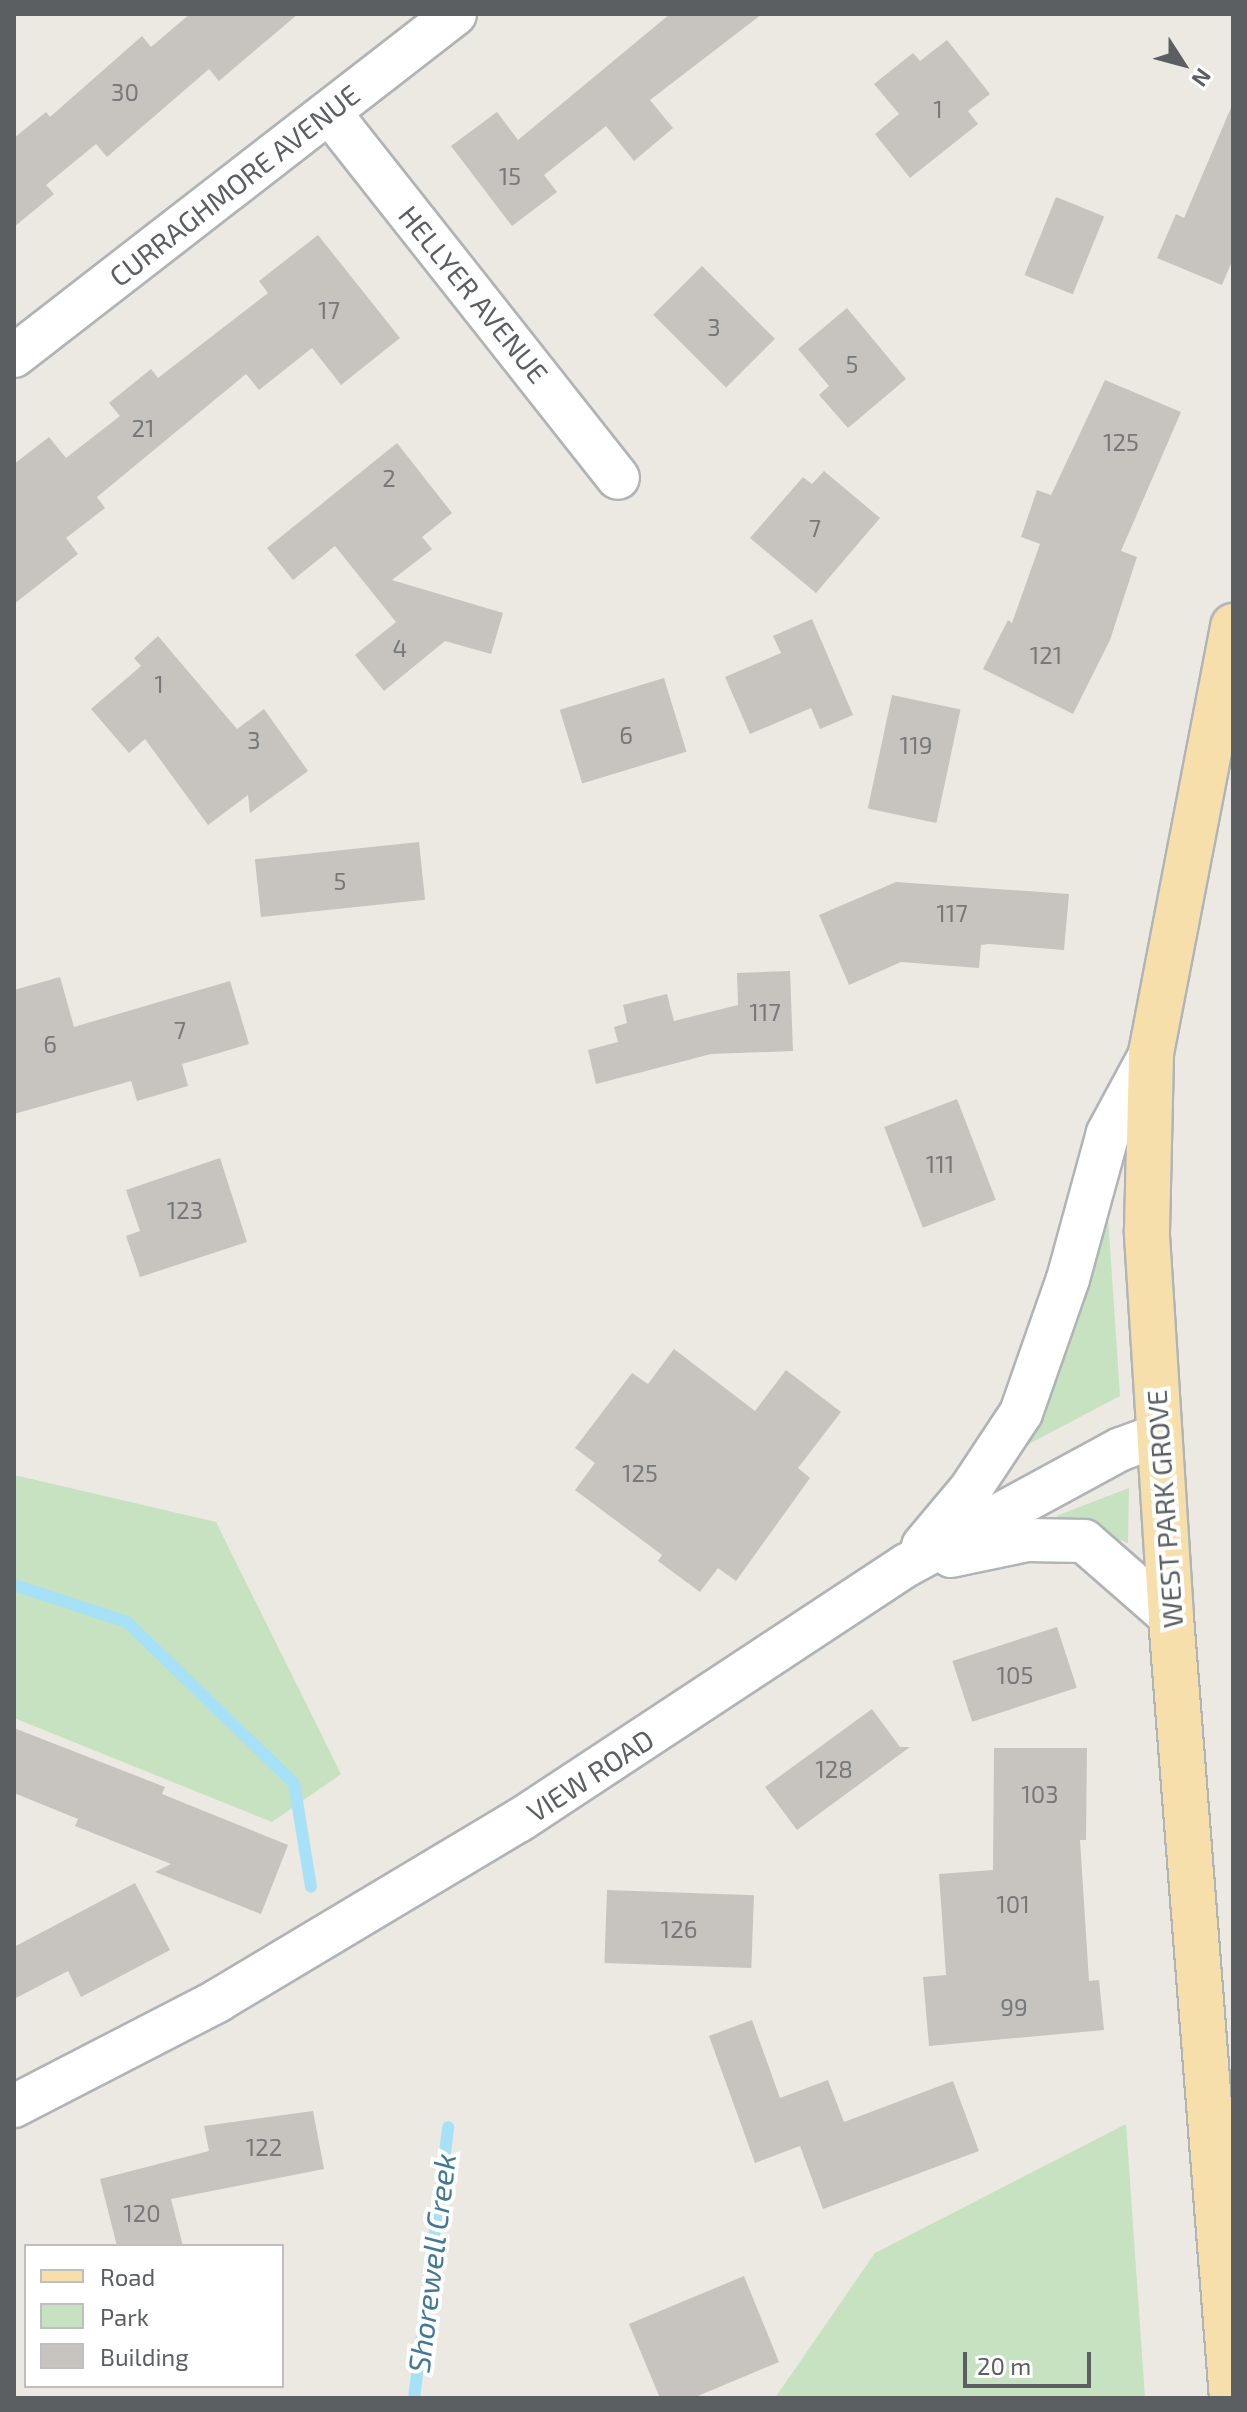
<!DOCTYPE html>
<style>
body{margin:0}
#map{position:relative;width:1247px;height:2412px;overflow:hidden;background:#ece8e2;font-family:"Exo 2",sans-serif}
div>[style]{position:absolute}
.green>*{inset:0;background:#c6e2c1}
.stream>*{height:12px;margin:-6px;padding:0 6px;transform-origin:6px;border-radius:6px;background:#a7e1f7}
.building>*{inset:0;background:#c7c3bf;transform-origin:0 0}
.roads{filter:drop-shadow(2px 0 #b0b4b7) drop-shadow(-2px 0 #b0b4b7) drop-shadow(0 2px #b0b4b7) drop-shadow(0 -2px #b0b4b7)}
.minor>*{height:42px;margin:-21px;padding:0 21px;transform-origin:21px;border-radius:21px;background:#fff}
.major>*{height:44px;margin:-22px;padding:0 22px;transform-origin:22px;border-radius:22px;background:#f7dfac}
span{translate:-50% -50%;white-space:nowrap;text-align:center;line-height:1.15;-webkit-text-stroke:8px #fff;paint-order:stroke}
.number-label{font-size:24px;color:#767879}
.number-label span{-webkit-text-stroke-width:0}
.street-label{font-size:28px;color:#5b5f62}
.water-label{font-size:30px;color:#417896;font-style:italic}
.frame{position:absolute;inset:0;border:16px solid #5b5f62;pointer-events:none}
.legend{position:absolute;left:24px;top:2244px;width:260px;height:144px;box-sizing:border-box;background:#fff;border:2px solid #bdbfc0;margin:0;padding:10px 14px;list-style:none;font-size:24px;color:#5b5f62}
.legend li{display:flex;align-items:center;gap:16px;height:40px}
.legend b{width:40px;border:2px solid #bdbfc0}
.north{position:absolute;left:1143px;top:24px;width:80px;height:80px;-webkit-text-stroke:6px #fff;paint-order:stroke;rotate:126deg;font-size:22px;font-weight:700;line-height:32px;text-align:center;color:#5b5f62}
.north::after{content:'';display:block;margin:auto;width:28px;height:36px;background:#5b5f62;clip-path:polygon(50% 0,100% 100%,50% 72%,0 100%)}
.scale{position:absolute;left:963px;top:2352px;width:128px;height:36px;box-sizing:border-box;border:4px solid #5b5f62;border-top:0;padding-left:10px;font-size:24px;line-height:28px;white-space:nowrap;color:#5b5f62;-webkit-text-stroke:6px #fff;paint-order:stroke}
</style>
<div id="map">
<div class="green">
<i style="clip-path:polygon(1107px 1202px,1120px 1396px,1023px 1447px,1050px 1395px)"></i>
<i style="clip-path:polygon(14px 1475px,216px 1522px,341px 1774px,272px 1822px,14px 1718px)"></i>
<i style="clip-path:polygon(1129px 1488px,1128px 1543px,1056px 1516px)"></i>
<i style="clip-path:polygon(1126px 2124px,1145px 2398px,775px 2398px,875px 2253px)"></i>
</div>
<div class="stream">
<i style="left:14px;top:1585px;width:119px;rotate:18.1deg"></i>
<i style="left:127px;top:1622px;width:232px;rotate:44deg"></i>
<i style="left:294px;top:1783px;width:105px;rotate:80.7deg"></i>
<i style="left:414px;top:2398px;width:273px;rotate:-82.8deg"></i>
</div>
<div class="building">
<i style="clip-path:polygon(190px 14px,298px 14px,219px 81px,209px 69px,107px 157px,96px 144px,46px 185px,54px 194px,14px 227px,14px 138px,46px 112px,50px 117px,142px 36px,151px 47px)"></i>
<i style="clip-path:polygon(670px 14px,762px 14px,650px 100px,673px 128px,634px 161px,606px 126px,544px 175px,557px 192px,512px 226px,451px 146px,497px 112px,518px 140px)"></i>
<i style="clip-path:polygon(947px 40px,990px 94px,968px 111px,978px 124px,910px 178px,875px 134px,899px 114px,874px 84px,913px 53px,920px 61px)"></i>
<i style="clip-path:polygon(1233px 103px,1233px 259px,1222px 285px,1157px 258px,1176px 214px,1184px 218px)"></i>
<i style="left:1056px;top:197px;width:52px;height:84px;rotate:22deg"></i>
<i style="clip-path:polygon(318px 235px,400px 338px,341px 385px,312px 348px,259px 390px,246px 374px,97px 497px,105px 508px,66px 538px,78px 554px,14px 604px,14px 464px,49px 437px,66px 458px,120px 416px,109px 403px,151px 369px,158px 378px,268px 293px,259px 281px)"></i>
<i style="left:702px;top:266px;width:103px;height:69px;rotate:45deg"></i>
<i style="clip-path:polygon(847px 308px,906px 379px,848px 428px,819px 395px,829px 386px,798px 349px)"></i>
<i style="clip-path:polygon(1105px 380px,1181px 412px,1121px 551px,1137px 557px,1110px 640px,1073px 714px,983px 669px,1008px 620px,1012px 623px,1040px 544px,1021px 537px,1037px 490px,1051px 495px)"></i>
<i style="clip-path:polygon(397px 443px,452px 513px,422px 537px,432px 549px,392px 580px,503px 613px,491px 654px,445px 641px,384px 691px,355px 655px,396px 622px,335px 546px,293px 580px,267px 548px)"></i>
<i style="clip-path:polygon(824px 471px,880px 518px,816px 593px,750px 538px,803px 477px,812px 484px)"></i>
<i style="clip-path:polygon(812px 619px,853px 715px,820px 729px,811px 708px,750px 734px,725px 677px,781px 653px,773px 636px)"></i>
<i style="clip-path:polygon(158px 636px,237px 729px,264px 709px,308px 771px,250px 813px,248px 795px,208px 825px,145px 739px,129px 753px,91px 709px,141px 666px,134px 658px)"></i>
<i style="left:664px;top:678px;width:77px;height:109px;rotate:73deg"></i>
<i style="left:892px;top:695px;width:70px;height:116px;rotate:12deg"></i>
<i style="left:419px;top:842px;width:58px;height:165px;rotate:84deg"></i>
<i style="clip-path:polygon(896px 882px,1069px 894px,1064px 950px,989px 944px,981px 945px,979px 968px,901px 962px,849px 985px,819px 915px)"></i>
<i style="clip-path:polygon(790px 971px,793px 1051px,711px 1054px,596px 1084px,588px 1050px,618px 1042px,614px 1027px,627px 1023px,623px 1005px,667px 994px,674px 1021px,738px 1005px,737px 973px)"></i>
<i style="clip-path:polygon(60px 977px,74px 1027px,230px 981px,249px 1044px,182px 1064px,188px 1086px,137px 1101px,131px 1081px,14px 1114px,14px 990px)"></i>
<i style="left:957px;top:1099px;width:108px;height:78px;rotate:69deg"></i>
<i style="clip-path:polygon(220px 1158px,247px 1242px,140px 1277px,126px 1236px,140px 1231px,126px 1190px)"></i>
<i style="clip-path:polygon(674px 1349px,755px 1411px,786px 1370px,841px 1412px,798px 1468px,810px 1478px,736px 1581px,718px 1568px,700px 1592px,658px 1561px,662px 1555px,575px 1490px,595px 1463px,575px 1448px,632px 1373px,648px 1384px)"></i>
<i style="left:1057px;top:1627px;width:64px;height:110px;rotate:72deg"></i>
<i style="clip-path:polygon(872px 1709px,900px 1747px,910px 1747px,797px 1830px,765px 1787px)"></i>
<i style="clip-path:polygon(14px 1728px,165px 1787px,162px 1794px,288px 1845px,261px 1914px,155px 1872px,171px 1864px,75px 1826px,78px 1819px,14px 1793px)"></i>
<i style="clip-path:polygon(994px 1748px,1087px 1748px,1086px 1840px,1080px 1840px,1089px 1981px,1099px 1980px,1104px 2030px,929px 2046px,923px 1977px,946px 1975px,939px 1874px,993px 1870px)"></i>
<i style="clip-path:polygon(135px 1883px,170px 1950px,81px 1997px,68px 1971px,14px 1999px,14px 1947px)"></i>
<i style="left:607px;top:1890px;width:147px;height:73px;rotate:2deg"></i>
<i style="clip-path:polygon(752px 2020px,780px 2098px,828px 2080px,844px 2122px,953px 2081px,979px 2151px,823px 2209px,800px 2146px,755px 2163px,709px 2036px)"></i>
<i style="clip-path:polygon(313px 2111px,324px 2169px,171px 2199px,183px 2246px,117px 2246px,100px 2179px,209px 2151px,204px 2126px)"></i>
<i style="clip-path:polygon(744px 2276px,779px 2362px,693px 2398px,660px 2398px,629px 2324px)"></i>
</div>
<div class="roads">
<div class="minor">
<i style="left:329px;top:112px;width:466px;rotate:51.7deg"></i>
<i style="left:14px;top:356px;width:558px;rotate:-37.79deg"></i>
<i style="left:923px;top:1546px;width:73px;rotate:-50deg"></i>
<i style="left:970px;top:1490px;width:92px;rotate:-56.5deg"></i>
<i style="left:1021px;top:1413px;width:142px;rotate:-70.7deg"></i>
<i style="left:1068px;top:1279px;width:151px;rotate:-74.7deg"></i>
<i style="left:1108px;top:1133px;width:91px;rotate:-61.7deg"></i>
<i style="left:951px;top:1556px;width:78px;rotate:-11.9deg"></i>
<i style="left:1027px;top:1540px;width:57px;rotate:1deg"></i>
<i style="left:1084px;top:1541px;width:116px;rotate:41.1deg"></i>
<i style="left:14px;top:2106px;width:229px;rotate:-27.3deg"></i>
<i style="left:217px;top:2001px;width:353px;rotate:-30.9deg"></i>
<i style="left:520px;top:1820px;width:463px;rotate:-33.4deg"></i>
<i style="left:907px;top:1565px;width:243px;rotate:-28.5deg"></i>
<i style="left:1121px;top:1449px;width:40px;rotate:-20.2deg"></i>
</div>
<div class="major">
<i style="left:1232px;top:2398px;width:783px;rotate:-94.47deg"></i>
<i style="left:1171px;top:1617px;width:387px;rotate:-93.6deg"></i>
<i style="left:1147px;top:1231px;width:178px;rotate:-88.7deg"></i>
<i style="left:1151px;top:1053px;width:435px;rotate:-79.1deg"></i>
</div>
</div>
<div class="number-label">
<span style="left:125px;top:92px">30</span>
<span style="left:938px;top:109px">1</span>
<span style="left:510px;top:176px">15</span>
<span style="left:329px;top:310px">17</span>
<span style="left:714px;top:327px">3</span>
<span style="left:852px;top:364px">5</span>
<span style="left:143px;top:428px">21</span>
<span style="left:1121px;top:442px">125</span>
<span style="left:389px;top:478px">2</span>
<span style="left:815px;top:528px">7</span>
<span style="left:400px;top:648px">4</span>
<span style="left:1046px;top:655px">121</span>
<span style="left:159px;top:684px">1</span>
<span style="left:626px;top:735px">6</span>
<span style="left:254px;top:740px">3</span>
<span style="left:916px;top:745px">119</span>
<span style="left:340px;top:881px">5</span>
<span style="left:952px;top:913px">117</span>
<span style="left:765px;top:1012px">117</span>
<span style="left:180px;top:1030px">7</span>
<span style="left:50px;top:1044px">6</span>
<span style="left:940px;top:1164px">111</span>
<span style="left:185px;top:1210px">123</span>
<span style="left:640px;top:1473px">125</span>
<span style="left:1015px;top:1675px">105</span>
<span style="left:834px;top:1769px">128</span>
<span style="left:1040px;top:1794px">103</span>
<span style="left:1013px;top:1904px">101</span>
<span style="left:679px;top:1929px">126</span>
<span style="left:1014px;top:2007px">99</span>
<span style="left:264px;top:2147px">122</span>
<span style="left:142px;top:2213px">120</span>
</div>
<div class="street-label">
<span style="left:234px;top:185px;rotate:-38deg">CURRAGHMORE AVENUE</span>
<span style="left:474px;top:294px;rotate:51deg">HELLYER AVENUE</span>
<span style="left:1164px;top:1509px;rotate:-94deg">WEST PARK GROVE</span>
<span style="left:590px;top:1775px;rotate:-33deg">VIEW ROAD</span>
</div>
<div class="water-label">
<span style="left:431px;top:2263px;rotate:-83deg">Shorewell Creek</span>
</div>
<div class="frame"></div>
<ul class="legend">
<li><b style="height:10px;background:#f7dfac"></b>Road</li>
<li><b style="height:22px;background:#c6e2c1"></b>Park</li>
<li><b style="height:22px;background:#c7c3bf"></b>Building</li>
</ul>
<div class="north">N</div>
<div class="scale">20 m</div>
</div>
